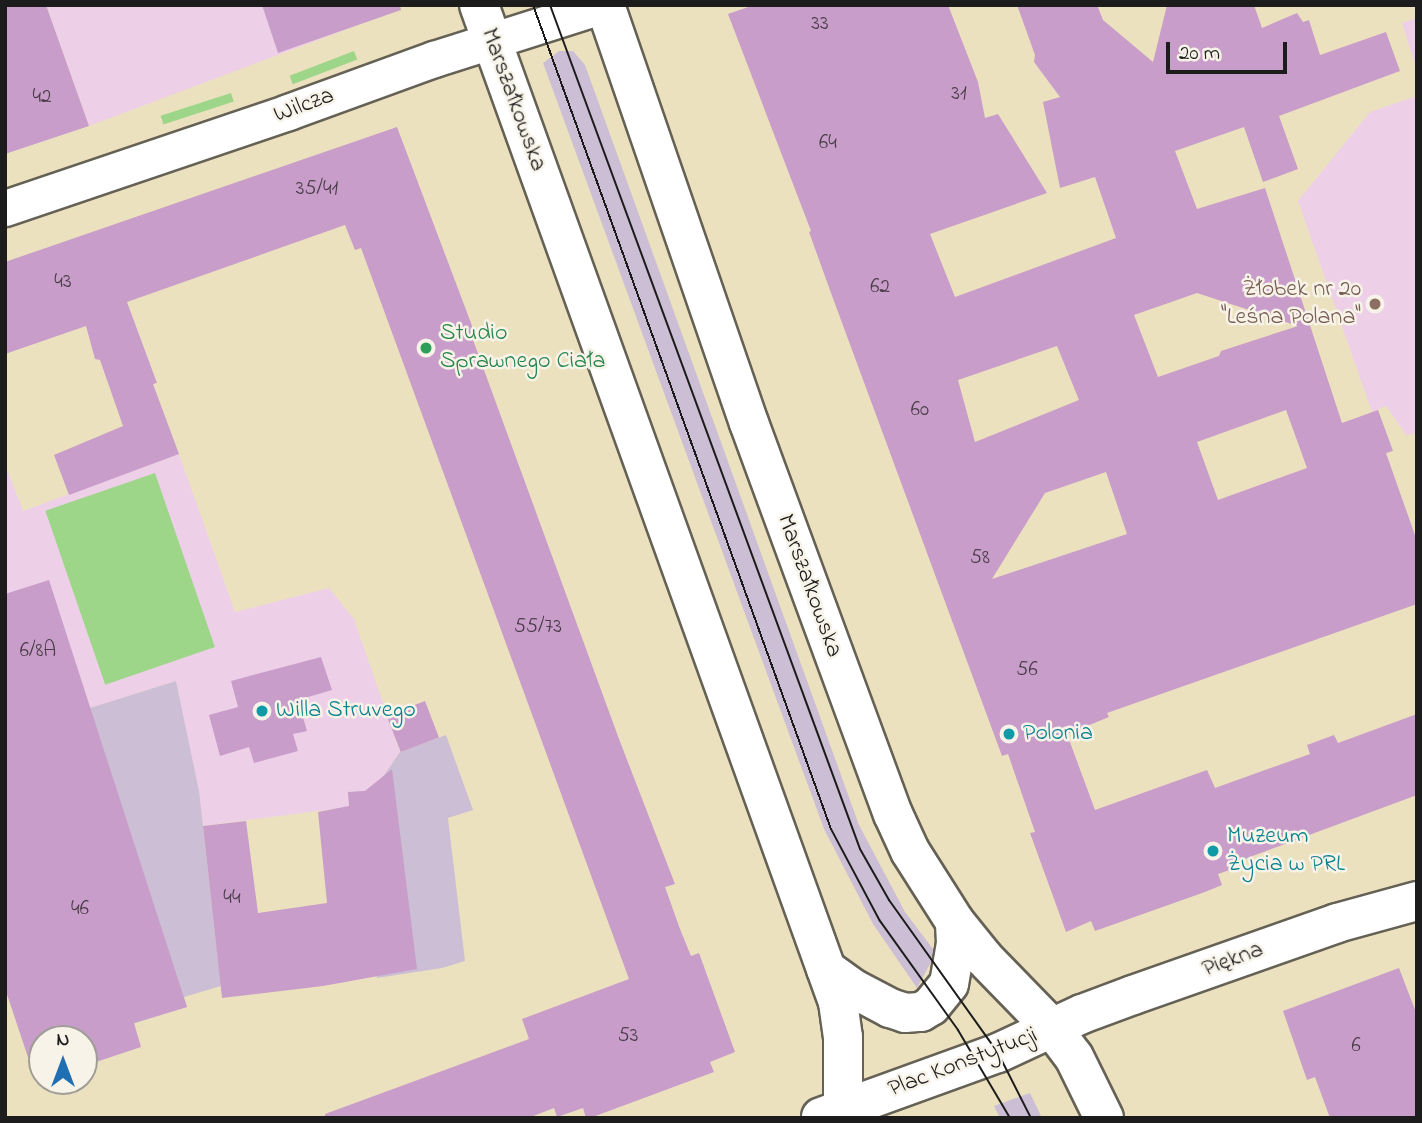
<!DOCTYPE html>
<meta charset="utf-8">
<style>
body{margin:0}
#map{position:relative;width:1422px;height:1123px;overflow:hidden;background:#ece1bf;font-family:"Indie Flower",sans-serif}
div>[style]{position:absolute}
.built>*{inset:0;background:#edd0e8}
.industrial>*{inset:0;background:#ccbed4}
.green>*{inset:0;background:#9dd688;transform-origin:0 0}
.building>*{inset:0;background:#c89dc9;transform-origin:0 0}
.roads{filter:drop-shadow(2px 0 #656155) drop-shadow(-2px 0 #656155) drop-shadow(0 2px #656155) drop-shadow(0 -2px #656155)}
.street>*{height:35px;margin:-17.5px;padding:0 17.5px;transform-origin:17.5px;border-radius:17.5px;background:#fff}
.secondary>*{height:38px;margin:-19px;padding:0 19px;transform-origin:19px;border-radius:19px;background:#fff}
.tram>*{height:2px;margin:-1px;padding:0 1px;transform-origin:1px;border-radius:1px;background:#1c1c1c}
.dots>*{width:19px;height:19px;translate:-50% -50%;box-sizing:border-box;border:4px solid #f7f3e8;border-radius:50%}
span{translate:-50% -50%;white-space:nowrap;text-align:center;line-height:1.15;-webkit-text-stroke:5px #f7f3e8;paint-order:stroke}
.number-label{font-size:21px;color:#473c47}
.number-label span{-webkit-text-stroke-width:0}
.street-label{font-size:24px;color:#1c1c1c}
.education-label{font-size:24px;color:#785e54}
.right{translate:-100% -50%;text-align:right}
.leisure-label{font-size:24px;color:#27864d}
.left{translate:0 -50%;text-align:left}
.culture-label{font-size:24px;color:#0d838f}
.frame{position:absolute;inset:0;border:7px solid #1c1c1c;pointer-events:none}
.north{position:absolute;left:28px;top:1025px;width:70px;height:70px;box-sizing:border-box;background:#f7f3e8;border:2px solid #9f9d96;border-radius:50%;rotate:0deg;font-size:19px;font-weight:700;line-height:28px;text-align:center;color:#1c1c1c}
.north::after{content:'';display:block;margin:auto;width:24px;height:32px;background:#1f6fb2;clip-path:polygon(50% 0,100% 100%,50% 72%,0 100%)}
.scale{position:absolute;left:1166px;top:42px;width:121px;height:32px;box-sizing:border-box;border:4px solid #1c1c1c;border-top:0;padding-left:9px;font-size:21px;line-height:24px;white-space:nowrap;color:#1c1c1c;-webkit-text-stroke:5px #f7f3e8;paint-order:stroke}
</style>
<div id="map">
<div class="built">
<i style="clip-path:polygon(46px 5px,351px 5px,358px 25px,89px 126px)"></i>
<i style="clip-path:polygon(1417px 18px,1417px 71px,1402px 23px)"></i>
<i style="clip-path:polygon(1417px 96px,1417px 432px,1407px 436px,1386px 406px,1372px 412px,1298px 201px,1370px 112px)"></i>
<i style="clip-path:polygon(179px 454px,235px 612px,329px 588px,354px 619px,400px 752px,374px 790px,349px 807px,203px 826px,176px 681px,5px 735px,5px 464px,23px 511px)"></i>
</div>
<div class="industrial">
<i style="clip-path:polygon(559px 51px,573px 51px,585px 65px,859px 825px,905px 912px,936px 953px,917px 988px,873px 924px,824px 829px,543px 63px)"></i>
<i style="clip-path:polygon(176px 681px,199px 791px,221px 986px,184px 997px,187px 1007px,84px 1039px,42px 1039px,42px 1053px,28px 1057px,5px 988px,90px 708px)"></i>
<i style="clip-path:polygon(446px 735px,473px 810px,448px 818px,465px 961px,442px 968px,377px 978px,353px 792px,374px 790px,400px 752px)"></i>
<i style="clip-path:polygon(1030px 1093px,1042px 1118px,1000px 1118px,994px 1106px)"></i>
</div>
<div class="green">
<i style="left:354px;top:51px;width:9px;height:69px;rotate:69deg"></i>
<i style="left:231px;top:93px;width:9px;height:74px;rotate:72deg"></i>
<i style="left:155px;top:473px;width:184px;height:116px;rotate:71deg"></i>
</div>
<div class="building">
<i style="clip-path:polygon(5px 5px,46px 5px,89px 126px,5px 154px)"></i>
<i style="clip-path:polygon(262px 5px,400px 5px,401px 10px,278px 53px)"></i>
<i style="clip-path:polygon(evenodd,754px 5px,948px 5px,978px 82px,985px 118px,998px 114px,1047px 193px,930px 234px,955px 297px,1116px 238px,1095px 177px,1060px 188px,1043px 102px,1060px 97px,1034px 62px,1035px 55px,1017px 5px,1097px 5px,1103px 20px,1153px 62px,1167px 5px,1254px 5px,1262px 28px,1297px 13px,1303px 22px,1309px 20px,1320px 55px,1386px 32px,1400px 71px,1279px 116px,1298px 169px,1263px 182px,1244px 127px,1175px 151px,1197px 209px,1265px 188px,1342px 423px,1378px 410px,1393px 451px,1386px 453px,1417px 541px,1417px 604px,1107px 713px,1109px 717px,1067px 734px,1095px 810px,1207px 770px,1215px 788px,1310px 754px,1307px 745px,1334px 735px,1338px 743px,1417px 714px,1417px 795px,1242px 860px,1244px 865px,1218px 874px,1222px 885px,1205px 892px,1095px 931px,1091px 921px,1066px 932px,1030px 833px,1035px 832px,1008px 754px,1002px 756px,831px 293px,809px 232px,811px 231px,728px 14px,754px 5px,1197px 293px,1298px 326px,1221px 351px,1219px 356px,1158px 377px,1134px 315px,1197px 293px,754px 5px,1057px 346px,1079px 400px,975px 442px,958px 380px,1057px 346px,754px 5px,1286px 410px,1307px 468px,1218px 500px,1197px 442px,1286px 410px,754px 5px,1106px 472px,1127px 534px,992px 579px,1045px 493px,1106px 472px)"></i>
<i style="clip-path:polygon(397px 127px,471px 323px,476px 339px,473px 340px,619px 739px,675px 884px,665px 887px,680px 929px,691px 956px,699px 953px,735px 1052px,710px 1062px,714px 1072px,590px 1118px,586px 1118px,583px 1108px,557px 1117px,554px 1108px,528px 1118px,325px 1118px,325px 1114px,529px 1039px,522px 1019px,629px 979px,361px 248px,355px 250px,345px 225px,127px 302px,157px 383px,153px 384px,179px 454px,69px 495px,54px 455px,123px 426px,100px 360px,95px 359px,86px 326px,5px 354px,5px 262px)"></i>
<i style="clip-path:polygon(49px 580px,187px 1007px,134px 1023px,141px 1047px,84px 1066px,84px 1039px,42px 1039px,42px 1053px,28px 1057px,5px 988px,5px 594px)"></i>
<i style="clip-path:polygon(321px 657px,332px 690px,298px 700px,307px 731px,293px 734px,298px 751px,254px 763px,249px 747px,220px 756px,209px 715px,238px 707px,231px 681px)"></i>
<i style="left:425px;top:701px;width:39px;height:41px;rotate:69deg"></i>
<i style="clip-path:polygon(392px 769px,417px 969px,323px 986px,222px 998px,203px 826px,246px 821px,258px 913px,327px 903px,318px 812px,349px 806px,348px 792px,365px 791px)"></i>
<i style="clip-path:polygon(1399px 968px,1417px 1015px,1417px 1118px,1330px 1118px,1315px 1077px,1307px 1080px,1283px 1011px)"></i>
</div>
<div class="roads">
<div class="street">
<i style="left:5px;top:208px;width:299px;rotate:-18.7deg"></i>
<i style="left:288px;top:112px;width:155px;rotate:-20deg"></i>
<i style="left:434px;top:59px;width:178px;rotate:-17.6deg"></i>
</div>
<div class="secondary">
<i style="left:479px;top:5px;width:1060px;rotate:70.2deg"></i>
<i style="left:838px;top:1002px;width:35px;rotate:82deg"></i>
<i style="left:843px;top:1037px;width:81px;rotate:90deg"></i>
<i style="left:605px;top:5px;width:442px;rotate:71deg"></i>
<i style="left:749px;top:423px;width:417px;rotate:69.8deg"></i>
<i style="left:893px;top:814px;width:41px;rotate:65.3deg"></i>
<i style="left:910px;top:851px;width:84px;rotate:57.6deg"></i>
<i style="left:955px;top:922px;width:46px;rotate:51.1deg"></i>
<i style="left:984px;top:958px;width:98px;rotate:45.8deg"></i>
<i style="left:1052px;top:1028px;width:36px;rotate:53deg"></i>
<i style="left:1074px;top:1057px;width:68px;rotate:63.8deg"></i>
<i style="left:826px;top:969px;width:34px;rotate:36deg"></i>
<i style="left:854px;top:989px;width:41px;rotate:27.8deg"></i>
<i style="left:890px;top:1008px;width:16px;rotate:18deg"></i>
<i style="left:905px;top:1013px;width:16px;rotate:-4deg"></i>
<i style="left:921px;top:1012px;width:12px;rotate:-31deg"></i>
<i style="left:931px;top:1006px;width:28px;rotate:-51deg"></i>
<i style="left:949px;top:984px;width:42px;rotate:-80.3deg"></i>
<i style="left:956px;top:943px;width:21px;rotate:-93deg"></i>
<i style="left:821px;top:1117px;width:188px;rotate:-19.9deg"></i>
<i style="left:998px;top:1053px;width:93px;rotate:-24.9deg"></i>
<i style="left:1082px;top:1014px;width:54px;rotate:-20.4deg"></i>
<i style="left:1133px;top:995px;width:216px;rotate:-19.4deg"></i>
<i style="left:1337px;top:923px;width:83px;rotate:-15.4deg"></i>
</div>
</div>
<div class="tram">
<i style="left:533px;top:5px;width:876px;rotate:70.12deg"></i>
<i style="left:831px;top:829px;width:104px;rotate:62deg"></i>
<i style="left:880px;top:921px;width:134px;rotate:54.4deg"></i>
<i style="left:958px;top:1030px;width:102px;rotate:59.4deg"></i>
<i style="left:550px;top:5px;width:899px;rotate:69.83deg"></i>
<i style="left:860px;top:849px;width:59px;rotate:60.4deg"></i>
<i style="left:889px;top:900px;width:188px;rotate:54.5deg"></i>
<i style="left:998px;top:1053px;width:73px;rotate:63.1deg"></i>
</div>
<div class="dots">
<i style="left:1375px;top:304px;background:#8d6e63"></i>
<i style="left:426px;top:348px;background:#2e9e5b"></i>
<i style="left:262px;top:711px;background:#0f9aa8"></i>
<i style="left:1009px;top:734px;background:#0f9aa8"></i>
<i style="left:1213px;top:851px;background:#0f9aa8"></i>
</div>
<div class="number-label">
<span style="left:820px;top:24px">33</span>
<span style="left:959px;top:94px">31</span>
<span style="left:42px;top:97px">42</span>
<span style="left:828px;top:143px">64</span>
<span style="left:317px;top:189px">35/41</span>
<span style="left:63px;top:282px">43</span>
<span style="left:880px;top:287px">62</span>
<span style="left:920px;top:410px">60</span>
<span style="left:980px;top:558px">58</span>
<span style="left:538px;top:627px">55/73</span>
<span style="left:38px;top:651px">6/8A</span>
<span style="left:1027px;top:670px">56</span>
<span style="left:232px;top:898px">44</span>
<span style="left:80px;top:909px">46</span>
<span style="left:628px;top:1036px">53</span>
<span style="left:1356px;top:1046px">6</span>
</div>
<div class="street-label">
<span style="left:513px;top:100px;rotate:70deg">Marszałkowska</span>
<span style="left:304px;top:106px;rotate:-20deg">Wilcza</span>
<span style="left:809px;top:586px;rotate:70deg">Marszałkowska</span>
<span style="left:1233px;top:960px;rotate:-20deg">Piękna</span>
<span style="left:963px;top:1063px;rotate:-21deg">Plac Konstytucji</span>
</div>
<div class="education-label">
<span class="right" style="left:1361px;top:304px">Żłobek nr 20<br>"Leśna Polana"</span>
</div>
<div class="leisure-label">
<span class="left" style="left:440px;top:348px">Studio<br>Sprawnego Ciała</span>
</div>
<div class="culture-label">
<span class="left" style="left:276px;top:711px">Willa Struvego</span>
<span class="left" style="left:1023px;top:734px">Polonia</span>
<span class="left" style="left:1227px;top:851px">Muzeum<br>Życia w PRL</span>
</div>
<div class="frame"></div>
<div class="north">N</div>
<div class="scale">20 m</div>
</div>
